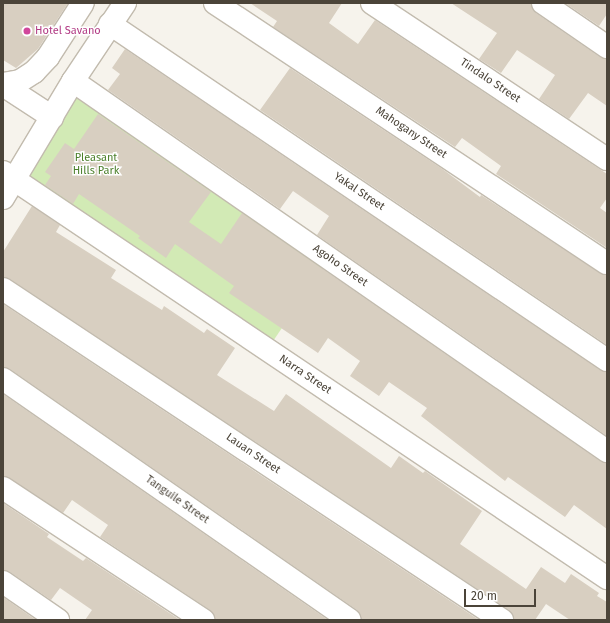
<!DOCTYPE html>
<style>
body{margin:0}
#map{position:relative;width:610px;height:623px;overflow:hidden;background:#f6f3ec;font-family:"Fira Sans",sans-serif}
div>[style]{position:absolute}
.green>*{inset:0;background:#d2eab5;transform-origin:0 0}
.building>*{inset:0;background:#d8cfc1}
.roads{filter:drop-shadow(1px 0 #c2bbae) drop-shadow(-1px 0 #c2bbae) drop-shadow(0 1px #c2bbae) drop-shadow(0 -1px #c2bbae)}
.minor>*{height:22px;margin:-11px;padding:0 11px;transform-origin:11px;border-radius:11px;background:#fff}
.dots>*{width:11px;height:11px;translate:-50% -50%;box-sizing:border-box;border:2px solid #fff;border-radius:50%}
span{translate:-50% -50%;white-space:nowrap;text-align:center;line-height:1.15;-webkit-text-stroke:3px #fff;paint-order:stroke}
.hotel-label{font-size:11px;color:#b23c85}
.left{translate:0 -50%;text-align:left}
.street-label{font-size:11px;color:#4b4439}
.park-label{font-size:11px;color:#4a7f2a}
.frame{position:absolute;inset:0;border:4px solid #4b4439;pointer-events:none}
.scale{position:absolute;left:464px;top:589px;width:72px;height:18px;box-sizing:border-box;border:2px solid #4b4439;border-top:0;padding-left:5px;font-size:12px;line-height:14px;white-space:nowrap;color:#4b4439;-webkit-text-stroke:3px #fff;paint-order:stroke}
</style>
<div id="map">
<div class="green">
<i style="left:79px;top:87px;width:303px;height:112px;rotate:34deg"></i>
</div>
<div class="building">
<i style="clip-path:polygon(3px 3px,68px 3px,38px 49px,16px 68px,3px 60px)"></i>
<i style="clip-path:polygon(250px 3px,342px 3px,329px 23px,358px 44px,375px 20px,601px 170px,607px 174px,607px 198px,600px 208px,607px 213px,607px 248px,496px 174px,501px 166px,462px 138px,455px 147px,273px 27px,277px 21px)"></i>
<i style="clip-path:polygon(451px 3px,531px 3px,536px 13px,600px 57px,607px 59px,607px 106px,588px 93px,569px 119px,539px 99px,555px 75px,517px 50px,501px 73px,479px 59px,497px 33px)"></i>
<i style="clip-path:polygon(565px 3px,607px 3px,607px 14px,599px 26px)"></i>
<i style="clip-path:polygon(125px 49px,600px 370px,607px 372px,607px 436px,317px 235px,329px 216px,293px 191px,280px 209px,108px 90px,120px 74px,112px 68px)"></i>
<i style="clip-path:polygon(290px 68px,441px 168px,480px 197px,481px 195px,600px 273px,607px 275px,607px 345px,260px 110px)"></i>
<i style="clip-path:polygon(98px 114px,211px 192px,189px 222px,221px 244px,242px 213px,600px 461px,607px 463px,607px 529px,574px 505px,565px 517px,508px 477px,505px 481px,421px 416px,427px 408px,389px 382px,379px 396px,350px 376px,360px 361px,328px 338px,318px 353px,229px 293px,234px 286px,175px 244px,166px 258px,138px 238px,140px 236px,79px 194px,73px 204px,45px 185px,51px 176px,45px 172px,65px 143px,74px 149px)"></i>
<i style="clip-path:polygon(32px 206px,60px 225px,56px 232px,116px 270px,111px 278px,162px 310px,164px 306px,204px 333px,207px 329px,235px 348px,217px 375px,274px 411px,286px 394px,391px 468px,399px 456px,423px 473px,425px 471px,482px 511px,460px 544px,526px 589px,541px 567px,565px 583px,571px 574px,599px 593px,597px 596px,607px 602px,607px 620px,570px 620px,546px 604px,535px 620px,514px 620px,509px 610px,10px 279px,3px 277px,3px 252px)"></i>
<i style="clip-path:polygon(3px 304px,479px 620px,362px 620px,357px 610px,10px 369px,3px 367px)"></i>
<i style="clip-path:polygon(3px 394px,328px 620px,215px 620px,210px 610px,100px 537px,108px 525px,72px 500px,63px 513px,3px 476px)"></i>
<i style="clip-path:polygon(3px 503px,49px 534px,47px 537px,83px 561px,86px 558px,180px 620px,85px 620px,92px 610px,60px 588px,51px 600px,10px 572px,3px 570px)"></i>
<i style="clip-path:polygon(3px 597px,36px 620px,3px 620px)"></i>
</div>
<div class="roads">
<div class="minor">
<i style="left:215px;top:3px;width:470px;rotate:33.6deg"></i>
<i style="left:372px;top:3px;width:282px;rotate:33.6deg"></i>
<i style="left:543px;top:3px;width:78px;rotate:34.5deg"></i>
<i style="left:110px;top:24px;width:600px;rotate:34.06deg"></i>
<i style="left:73px;top:81px;width:650px;rotate:34.72deg"></i>
<i style="left:3px;top:84px;width:17px;rotate:-10deg"></i>
<i style="left:20px;top:81px;width:17px;rotate:-33deg"></i>
<i style="left:34px;top:72px;width:21px;rotate:-47deg"></i>
<i style="left:48px;top:57px;width:64px;rotate:-57.1deg"></i>
<i style="left:3px;top:85px;width:59px;rotate:33.1deg"></i>
<i style="left:3px;top:172px;width:728px;rotate:33.91deg"></i>
<i style="left:3px;top:198px;width:136px;rotate:-59.1deg"></i>
<i style="left:73px;top:81px;width:94px;rotate:-56.3deg"></i>
<i style="left:3px;top:289px;width:599px;rotate:33.56deg"></i>
<i style="left:3px;top:379px;width:422px;rotate:34.8deg"></i>
<i style="left:3px;top:488px;width:240px;rotate:33.4deg"></i>
<i style="left:3px;top:582px;width:67px;rotate:34.6deg"></i>
</div>
</div>
<div class="dots">
<i style="left:27px;top:31px;background:#d1479c"></i>
</div>
<div class="hotel-label">
<span class="left" style="left:35px;top:31px">Hotel Savano</span>
</div>
<div class="street-label">
<span style="left:490px;top:81px;rotate:34deg">Tindalo Street</span>
<span style="left:411px;top:133px;rotate:34deg">Mahogany Street</span>
<span style="left:359px;top:192px;rotate:34deg">Yakal Street</span>
<span style="left:340px;top:266px;rotate:35deg">Agoho Street</span>
<span style="left:305px;top:375px;rotate:34deg">Narra Street</span>
<span style="left:253px;top:454px;rotate:34deg">Lauan Street</span>
<span style="left:177px;top:500px;rotate:35deg">Tanguile Street</span>
</div>
<div class="park-label">
<span style="left:96px;top:165px">Pleasant<br>Hills Park</span>
</div>
<div class="frame"></div>
<div class="scale">20 m</div>
</div>
